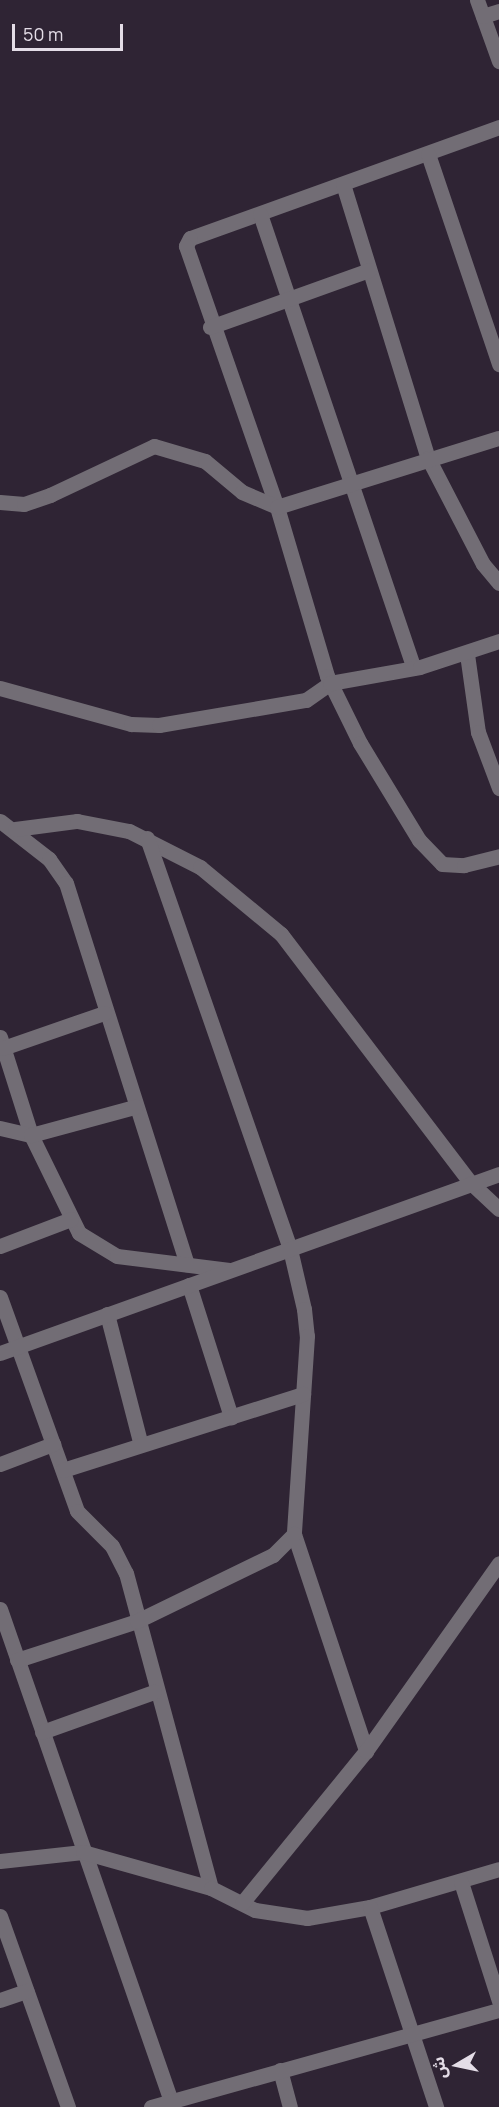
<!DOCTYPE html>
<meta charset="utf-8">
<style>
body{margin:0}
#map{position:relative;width:499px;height:2107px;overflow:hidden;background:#2f2434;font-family:Manrope,"Noto Sans Arabic",sans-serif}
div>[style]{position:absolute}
.minor>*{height:15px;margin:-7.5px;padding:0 7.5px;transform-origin:7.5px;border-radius:7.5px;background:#726d75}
span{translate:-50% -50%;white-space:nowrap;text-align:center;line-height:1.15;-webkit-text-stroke:6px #2f2434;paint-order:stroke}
.north{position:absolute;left:427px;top:2035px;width:60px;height:60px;-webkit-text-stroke:4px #2f2434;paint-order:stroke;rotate:261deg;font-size:16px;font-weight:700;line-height:24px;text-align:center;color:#e4dde7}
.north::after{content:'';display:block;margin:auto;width:21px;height:27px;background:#e4dde7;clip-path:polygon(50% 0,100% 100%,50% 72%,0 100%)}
.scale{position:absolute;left:12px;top:24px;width:111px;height:27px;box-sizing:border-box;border:3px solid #e4dde7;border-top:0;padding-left:8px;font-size:18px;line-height:21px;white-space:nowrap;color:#e4dde7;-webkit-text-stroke:4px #2f2434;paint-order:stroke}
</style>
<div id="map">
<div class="minor">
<i style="left:477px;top:0;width:65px;rotate:70.2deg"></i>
<i style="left:483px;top:16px;width:17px;rotate:-17deg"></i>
<i style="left:499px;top:127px;width:328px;rotate:160.2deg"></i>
<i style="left:190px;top:238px;width:9px;rotate:117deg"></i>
<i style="left:186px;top:246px;width:276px;rotate:70.8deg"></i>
<i style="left:277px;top:507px;width:176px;rotate:73.5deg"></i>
<i style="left:327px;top:676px;width:75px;rotate:63.8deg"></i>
<i style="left:360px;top:743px;width:114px;rotate:58.7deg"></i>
<i style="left:419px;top:840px;width:33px;rotate:46deg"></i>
<i style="left:442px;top:864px;width:22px;rotate:3deg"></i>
<i style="left:464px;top:865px;width:36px;rotate:-14deg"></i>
<i style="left:428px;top:154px;width:222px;rotate:71.3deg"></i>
<i style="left:343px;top:184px;width:287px;rotate:72.8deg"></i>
<i style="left:428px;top:458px;width:119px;rotate:62.6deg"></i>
<i style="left:483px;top:564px;width:25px;rotate:50deg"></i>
<i style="left:260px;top:214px;width:479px;rotate:71.3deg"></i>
<i style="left:210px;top:327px;width:169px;rotate:-19.7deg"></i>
<i style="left:0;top:502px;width:24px;rotate:5deg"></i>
<i style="left:24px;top:504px;width:28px;rotate:-19deg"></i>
<i style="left:50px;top:495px;width:115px;rotate:-25.2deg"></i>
<i style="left:154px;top:446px;width:53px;rotate:16.4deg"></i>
<i style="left:205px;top:461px;width:48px;rotate:40deg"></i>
<i style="left:242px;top:492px;width:38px;rotate:23deg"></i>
<i style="left:277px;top:507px;width:232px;rotate:-17.3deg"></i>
<i style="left:467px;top:654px;width:79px;rotate:82deg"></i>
<i style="left:478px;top:732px;width:60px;rotate:69.4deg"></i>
<i style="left:0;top:688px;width:136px;rotate:15.4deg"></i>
<i style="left:131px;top:724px;width:28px;rotate:2deg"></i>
<i style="left:159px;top:725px;width:149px;rotate:-9.7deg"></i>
<i style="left:306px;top:700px;width:29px;rotate:-35deg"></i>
<i style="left:330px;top:683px;width:91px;rotate:-10.1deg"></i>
<i style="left:420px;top:667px;width:83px;rotate:-18.2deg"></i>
<i style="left:0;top:821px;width:62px;rotate:37.8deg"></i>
<i style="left:49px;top:859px;width:29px;rotate:55deg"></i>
<i style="left:66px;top:883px;width:400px;rotate:72.4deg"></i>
<i style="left:15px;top:829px;width:63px;rotate:-7.4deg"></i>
<i style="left:77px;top:821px;width:53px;rotate:10.9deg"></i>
<i style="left:129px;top:831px;width:80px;rotate:26.9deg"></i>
<i style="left:200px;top:867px;width:105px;rotate:39.6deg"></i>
<i style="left:281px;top:934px;width:313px;rotate:52.7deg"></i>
<i style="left:471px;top:1183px;width:38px;rotate:43deg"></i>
<i style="left:147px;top:838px;width:435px;rotate:70.8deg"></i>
<i style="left:290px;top:1249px;width:62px;rotate:76.9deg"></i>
<i style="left:304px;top:1309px;width:27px;rotate:84deg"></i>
<i style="left:307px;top:1336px;width:198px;rotate:93.8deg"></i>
<i style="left:294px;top:1534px;width:229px;rotate:71.6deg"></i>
<i style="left:0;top:1037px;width:103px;rotate:72.4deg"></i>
<i style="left:31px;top:1135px;width:109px;rotate:63.9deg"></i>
<i style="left:79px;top:1233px;width:44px;rotate:31.2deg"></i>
<i style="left:117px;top:1256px;width:113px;rotate:7.1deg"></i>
<i style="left:3px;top:1048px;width:107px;rotate:-19.1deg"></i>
<i style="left:0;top:1128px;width:32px;rotate:13deg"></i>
<i style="left:31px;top:1135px;width:108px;rotate:-15.1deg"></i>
<i style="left:0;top:1246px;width:76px;rotate:-20.8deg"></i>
<i style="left:189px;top:1285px;width:139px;rotate:72.3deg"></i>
<i style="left:0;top:1297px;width:227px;rotate:70.2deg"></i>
<i style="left:77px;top:1511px;width:49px;rotate:45deg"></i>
<i style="left:112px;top:1546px;width:30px;rotate:63deg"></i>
<i style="left:126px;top:1573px;width:326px;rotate:74.9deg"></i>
<i style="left:107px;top:1314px;width:135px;rotate:75.5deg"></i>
<i style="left:0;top:1353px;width:530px;rotate:-19.73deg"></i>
<i style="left:0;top:1464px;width:57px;rotate:-20.7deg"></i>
<i style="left:63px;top:1470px;width:252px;rotate:-17.6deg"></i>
<i style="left:0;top:1609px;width:527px;rotate:70.84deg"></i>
<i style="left:17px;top:1660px;width:126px;rotate:-18deg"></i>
<i style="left:137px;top:1621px;width:151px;rotate:-25.9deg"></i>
<i style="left:273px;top:1555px;width:30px;rotate:-45deg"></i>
<i style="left:42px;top:1732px;width:119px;rotate:-19.7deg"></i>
<i style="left:0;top:1861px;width:83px;rotate:-6.2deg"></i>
<i style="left:83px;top:1852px;width:133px;rotate:15.7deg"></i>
<i style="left:211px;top:1888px;width:49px;rotate:26.6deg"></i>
<i style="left:255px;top:1910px;width:53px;rotate:8.7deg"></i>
<i style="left:307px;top:1918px;width:64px;rotate:-9.9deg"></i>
<i style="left:370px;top:1907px;width:134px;rotate:-16.4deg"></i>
<i style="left:461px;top:1882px;width:125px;rotate:72.3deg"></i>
<i style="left:242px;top:1903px;width:196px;rotate:-50.8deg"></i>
<i style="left:366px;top:1751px;width:230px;rotate:-54.7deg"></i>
<i style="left:370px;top:1907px;width:211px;rotate:71.7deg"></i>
<i style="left:0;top:1916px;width:203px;rotate:70.4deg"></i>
<i style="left:0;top:2000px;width:28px;rotate:-19deg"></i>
<i style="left:280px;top:2070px;width:38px;rotate:75deg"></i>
<i style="left:151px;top:2107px;width:361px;rotate:-15.6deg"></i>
</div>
<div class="north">ش</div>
<div class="scale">50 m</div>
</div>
